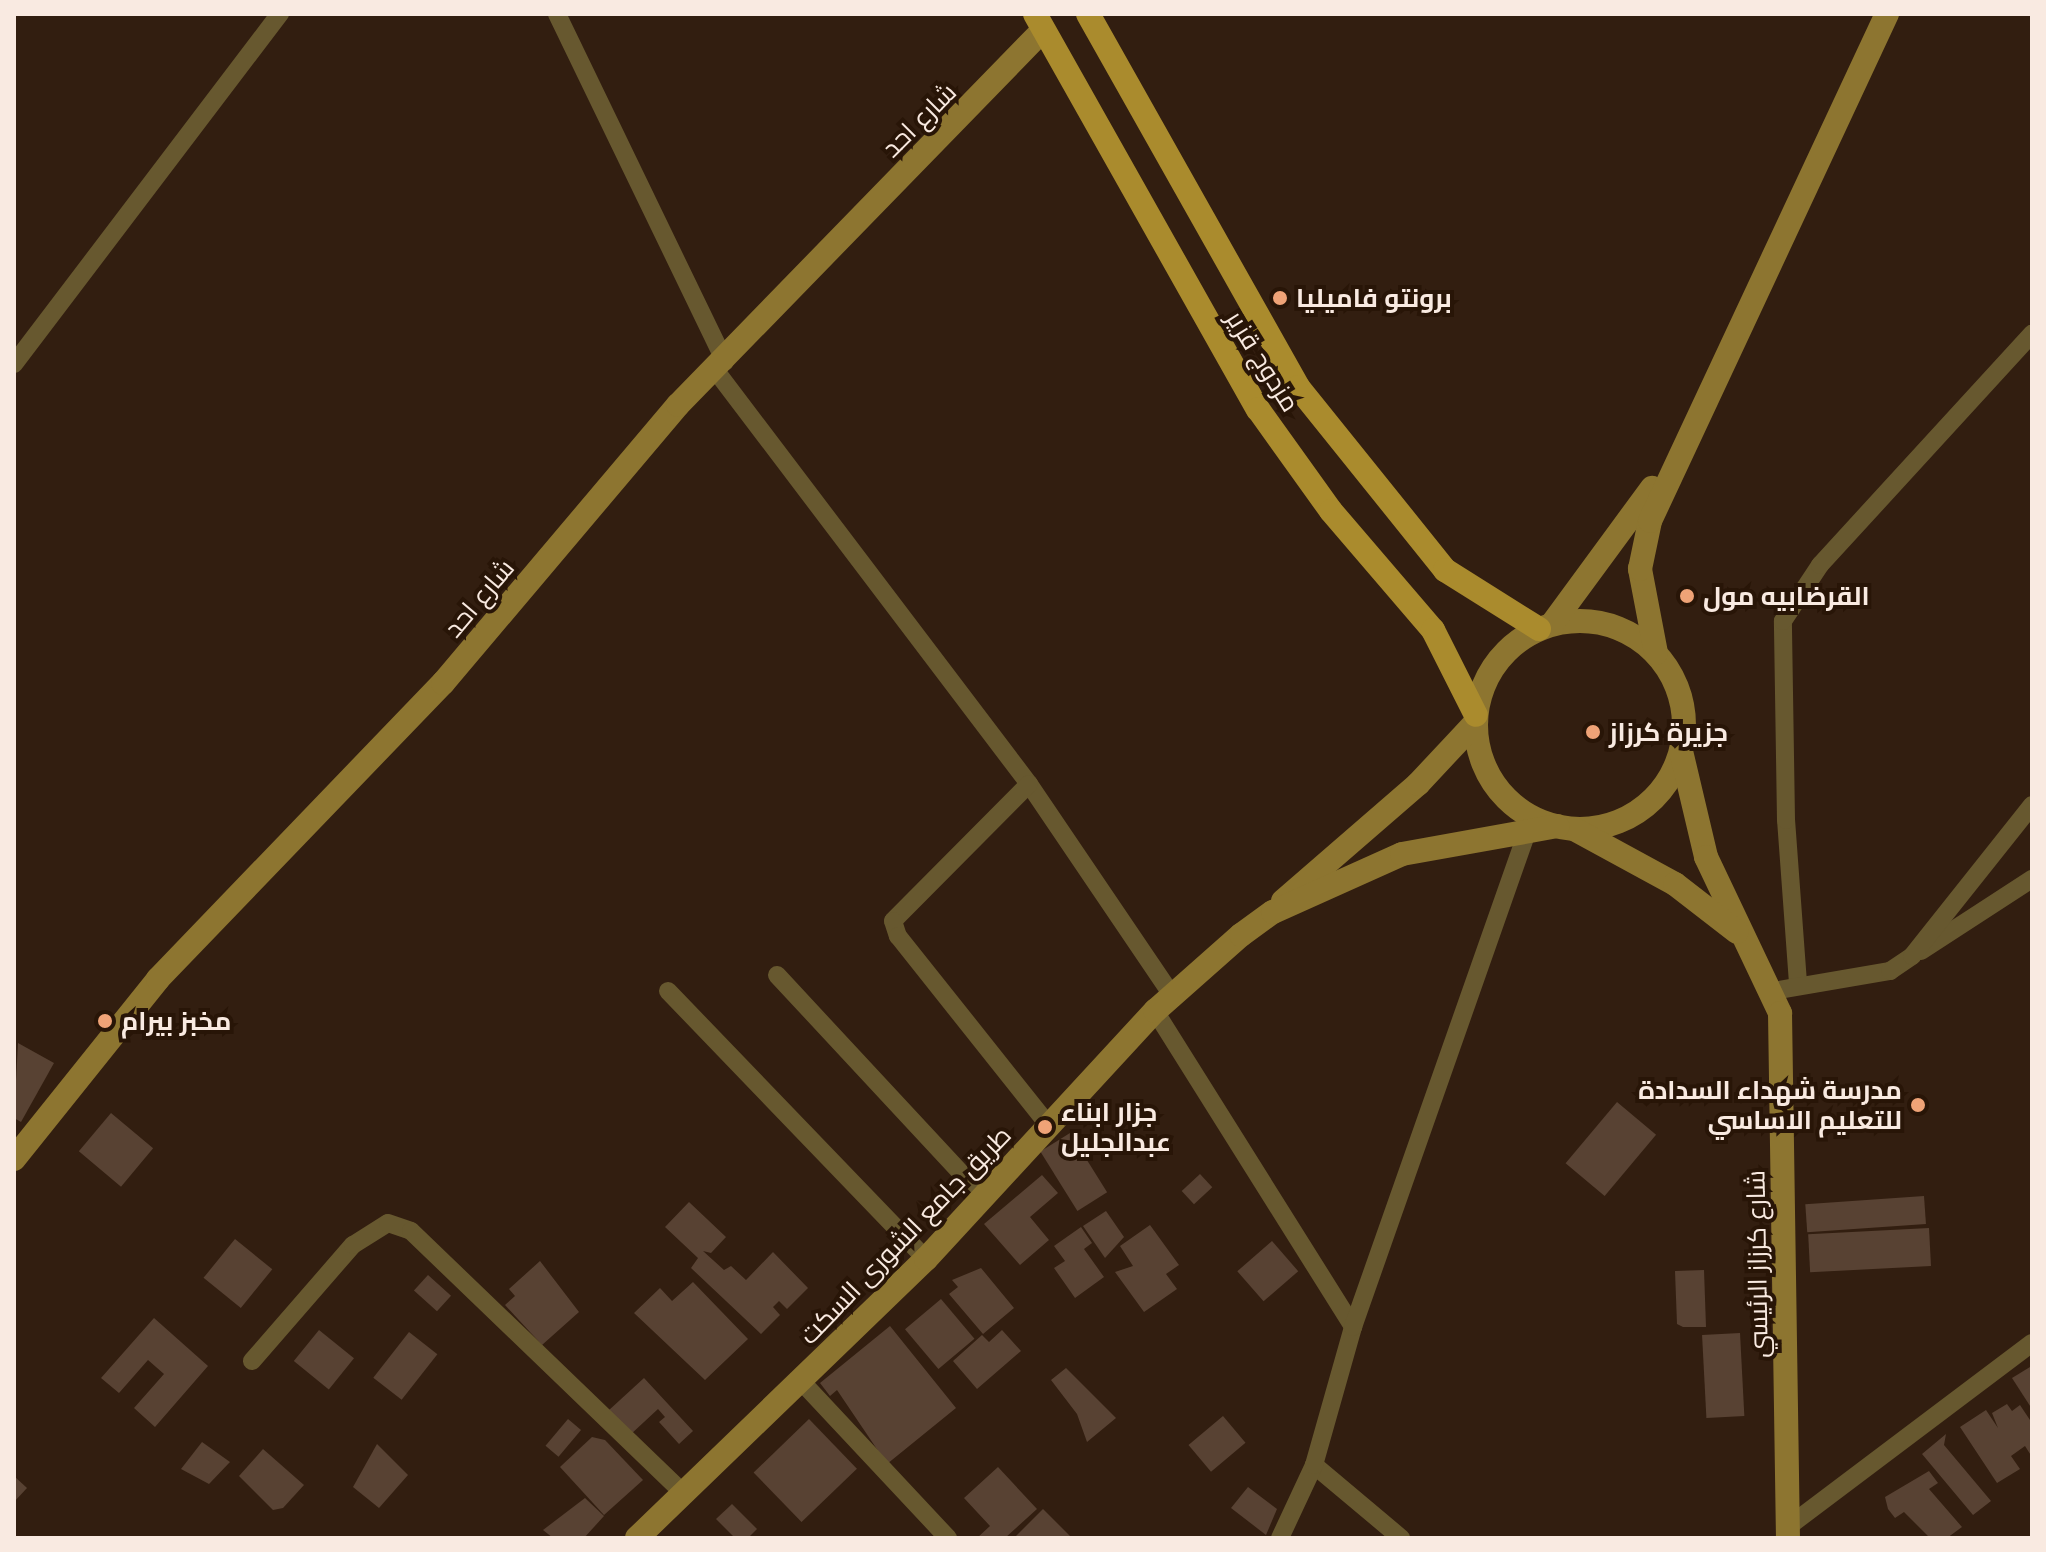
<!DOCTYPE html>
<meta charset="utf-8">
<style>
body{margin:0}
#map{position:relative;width:2046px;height:1552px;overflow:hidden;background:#321e10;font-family:Lato,Cairo,sans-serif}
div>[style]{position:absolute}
.building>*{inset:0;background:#584233;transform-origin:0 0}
.street>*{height:18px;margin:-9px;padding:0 9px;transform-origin:9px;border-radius:9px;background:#67582f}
.secondary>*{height:24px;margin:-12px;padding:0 12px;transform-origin:12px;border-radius:12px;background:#8d7530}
.secondary>.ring{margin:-12px;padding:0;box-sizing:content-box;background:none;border:24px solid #8d7530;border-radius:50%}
.primary>*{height:24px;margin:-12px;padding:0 12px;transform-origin:12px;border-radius:12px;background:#aa8b2d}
.dots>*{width:22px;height:22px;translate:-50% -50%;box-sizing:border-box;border:4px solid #281507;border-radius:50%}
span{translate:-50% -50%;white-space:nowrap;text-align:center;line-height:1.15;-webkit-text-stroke:8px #281507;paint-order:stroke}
.street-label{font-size:26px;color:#f9eae1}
.poi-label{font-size:26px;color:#f9eae1;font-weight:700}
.left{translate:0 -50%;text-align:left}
.right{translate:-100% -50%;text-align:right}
.frame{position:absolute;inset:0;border:16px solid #f9eae1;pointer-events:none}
</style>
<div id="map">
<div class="building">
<i style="clip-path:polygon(18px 1043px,54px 1063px,21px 1122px,14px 1118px)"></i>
<i style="left:1617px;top:1102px;width:51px;height:80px;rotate:40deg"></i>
<i style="left:111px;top:1113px;width:55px;height:50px;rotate:40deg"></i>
<i style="left:1070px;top:1133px;width:70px;height:35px;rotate:58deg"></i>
<i style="left:1200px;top:1174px;width:18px;height:25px;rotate:47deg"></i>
<i style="clip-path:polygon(1042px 1175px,1058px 1193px,1030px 1217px,1049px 1240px,1020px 1265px,984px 1224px)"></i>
<i style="left:1924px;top:1196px;width:28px;height:119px;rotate:86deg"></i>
<i style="clip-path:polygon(689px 1202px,726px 1237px,711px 1253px,703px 1251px,724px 1270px,731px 1266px,746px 1280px,773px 1252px,808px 1288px,787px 1309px,779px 1301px,773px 1307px,780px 1315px,761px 1334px,691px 1268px,698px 1258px,665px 1227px)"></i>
<i style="clip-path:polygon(1106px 1211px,1124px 1237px,1105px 1258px,1083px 1226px)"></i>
<i style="clip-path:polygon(1150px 1225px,1179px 1265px,1166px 1274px,1177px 1289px,1144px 1312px,1115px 1272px,1133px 1266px,1120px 1246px)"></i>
<i style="clip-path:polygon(1081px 1227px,1092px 1243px,1084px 1249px,1104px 1277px,1075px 1298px,1054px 1268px,1065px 1261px,1054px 1246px)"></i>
<i style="left:1929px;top:1228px;width:38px;height:121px;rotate:87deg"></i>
<i style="left:235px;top:1239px;width:48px;height:50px;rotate:39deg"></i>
<i style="left:1272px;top:1241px;width:40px;height:46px;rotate:49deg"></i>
<i style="clip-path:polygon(540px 1261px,579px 1312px,542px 1345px,505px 1305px,515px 1296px,509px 1289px)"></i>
<i style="clip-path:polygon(981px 1268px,1014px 1308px,983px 1334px,949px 1294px,958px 1287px,952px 1280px)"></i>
<i style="clip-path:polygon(1704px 1270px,1706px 1327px,1683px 1327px,1677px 1324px,1675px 1271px)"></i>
<i style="left:428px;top:1275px;width:31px;height:21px;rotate:42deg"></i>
<i style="clip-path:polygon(693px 1282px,748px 1339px,705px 1380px,634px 1313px,660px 1288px,672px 1301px)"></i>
<i style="left:941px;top:1299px;width:52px;height:47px;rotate:50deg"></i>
<i style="clip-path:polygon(154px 1318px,208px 1366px,155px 1427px,134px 1408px,164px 1374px,148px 1360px,119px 1393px,101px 1378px)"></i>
<i style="clip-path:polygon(890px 1326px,956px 1408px,887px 1464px,837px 1390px,830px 1396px,820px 1383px)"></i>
<i style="left:319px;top:1330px;width:45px;height:40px;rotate:39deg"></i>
<i style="clip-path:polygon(1002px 1330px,1021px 1351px,977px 1389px,953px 1361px,982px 1335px,989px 1342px)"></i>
<i style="left:409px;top:1332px;width:36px;height:58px;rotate:38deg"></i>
<i style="left:1740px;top:1333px;width:83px;height:38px;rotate:87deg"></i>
<i style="clip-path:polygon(2030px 1367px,2032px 1370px,2032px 1409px,2012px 1378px)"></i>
<i style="clip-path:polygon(1066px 1368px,1116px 1418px,1087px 1442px,1077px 1414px,1051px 1380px)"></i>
<i style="clip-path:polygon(644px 1378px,693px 1431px,679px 1444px,659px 1422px,665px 1417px,658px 1409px,630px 1435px,608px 1411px)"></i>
<i style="clip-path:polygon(2007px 1404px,2012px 1411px,2020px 1405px,2032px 1423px,2032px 1457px,2025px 1446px,2011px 1456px,2020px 1469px,1997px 1483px,1960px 1427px,1986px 1410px,1998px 1428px,1992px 1413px)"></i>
<i style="left:1223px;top:1416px;width:35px;height:45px;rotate:50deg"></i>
<i style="left:568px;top:1419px;width:17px;height:35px;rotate:40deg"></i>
<i style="left:809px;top:1419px;width:69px;height:77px;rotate:46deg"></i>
<i style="clip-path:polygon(1946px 1434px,1944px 1445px,1991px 1501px,1973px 1515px,1922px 1454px)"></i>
<i style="clip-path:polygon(592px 1437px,605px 1440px,643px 1480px,604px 1515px,560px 1467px)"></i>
<i style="clip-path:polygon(202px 1442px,230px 1462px,209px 1484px,181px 1469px)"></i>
<i style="clip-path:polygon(377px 1444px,408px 1475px,379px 1508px,353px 1487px)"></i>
<i style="clip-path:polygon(263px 1449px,304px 1485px,283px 1508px,273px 1510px,239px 1476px)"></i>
<i style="clip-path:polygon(998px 1467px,1037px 1509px,1005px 1538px,977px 1538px,990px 1526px,964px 1498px)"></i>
<i style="clip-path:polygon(1929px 1471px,1938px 1483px,1929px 1489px,1962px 1527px,1947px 1538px,1930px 1538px,1904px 1512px,1895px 1518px,1888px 1509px,1885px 1497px)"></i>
<i style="clip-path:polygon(14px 1476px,27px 1488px,14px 1502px)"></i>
<i style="clip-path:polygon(1248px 1487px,1277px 1509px,1266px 1535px,1231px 1508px)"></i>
<i style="clip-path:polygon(585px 1498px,604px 1516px,584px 1538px,553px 1538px,543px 1530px)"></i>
<i style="clip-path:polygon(732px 1504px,757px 1529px,748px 1538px,735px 1538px,716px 1519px)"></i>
<i style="clip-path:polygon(1043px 1509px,1072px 1538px,1014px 1538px)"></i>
</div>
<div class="street">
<i style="left:557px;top:14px;width:386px;rotate:64.2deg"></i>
<i style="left:14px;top:364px;width:440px;rotate:-52.8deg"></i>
<i style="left:716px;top:371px;width:518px;rotate:52.84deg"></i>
<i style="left:1029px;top:784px;width:257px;rotate:55.9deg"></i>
<i style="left:1029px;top:784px;width:193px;rotate:134.8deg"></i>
<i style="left:893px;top:921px;width:16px;rotate:72deg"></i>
<i style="left:898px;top:936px;width:244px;rotate:51.5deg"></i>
<i style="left:1921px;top:951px;width:132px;rotate:-33deg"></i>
<i style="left:777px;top:975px;width:303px;rotate:47.1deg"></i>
<i style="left:1798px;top:983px;width:163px;rotate:-94.2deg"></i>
<i style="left:1786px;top:820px;width:199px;rotate:-90.9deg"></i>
<i style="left:1783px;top:621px;width:67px;rotate:-56.5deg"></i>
<i style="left:1820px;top:565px;width:314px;rotate:-47.5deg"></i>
<i style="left:668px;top:991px;width:372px;rotate:46.1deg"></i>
<i style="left:1773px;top:991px;width:119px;rotate:-9.7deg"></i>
<i style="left:1890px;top:971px;width:27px;rotate:-34deg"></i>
<i style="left:1912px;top:956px;width:193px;rotate:-51.5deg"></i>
<i style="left:1155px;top:1011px;width:373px;rotate:57.9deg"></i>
<i style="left:252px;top:1361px;width:154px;rotate:-49deg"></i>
<i style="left:353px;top:1245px;width:41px;rotate:-32.2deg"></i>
<i style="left:388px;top:1223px;width:24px;rotate:19deg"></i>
<i style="left:411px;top:1231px;width:380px;rotate:43.9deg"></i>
<i style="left:801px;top:1381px;width:215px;rotate:46.9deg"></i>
<i style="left:1314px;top:1465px;width:114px;rotate:40deg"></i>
<i style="left:1789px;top:1526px;width:304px;rotate:-37deg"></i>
<i style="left:1280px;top:1538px;width:81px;rotate:-65deg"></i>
<i style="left:1314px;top:1465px;width:143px;rotate:-74.2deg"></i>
<i style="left:1353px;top:1327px;width:525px;rotate:-70.63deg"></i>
</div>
<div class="secondary">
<i class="ring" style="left:1476px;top:621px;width:184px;height:184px"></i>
<i style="left:1552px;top:624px;width:169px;rotate:-53.7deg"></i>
<i style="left:1656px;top:653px;width:86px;rotate:-100.8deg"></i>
<i style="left:1640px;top:569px;width:49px;rotate:-78.2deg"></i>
<i style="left:1650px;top:521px;width:560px;rotate:-64.95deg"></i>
<i style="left:1681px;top:751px;width:109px;rotate:76.7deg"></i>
<i style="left:1706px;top:857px;width:173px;rotate:64.6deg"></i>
<i style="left:1780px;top:1013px;width:525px;rotate:89.13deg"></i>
<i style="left:1574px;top:829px;width:115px;rotate:28.6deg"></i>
<i style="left:1675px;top:884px;width:78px;rotate:37.7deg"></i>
<i style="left:1283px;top:901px;width:179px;rotate:-40.9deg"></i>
<i style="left:1418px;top:784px;width:85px;rotate:-46.9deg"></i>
<i style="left:14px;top:1159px;width:231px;rotate:-51.3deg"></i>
<i style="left:158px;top:979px;width:411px;rotate:-46.1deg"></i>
<i style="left:443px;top:683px;width:364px;rotate:-49.8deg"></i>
<i style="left:678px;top:405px;width:523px;rotate:-45.77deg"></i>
<i style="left:637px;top:1538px;width:402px;rotate:-44deg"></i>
<i style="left:926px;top:1259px;width:338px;rotate:-47.3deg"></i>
<i style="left:1155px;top:1011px;width:115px;rotate:-41.5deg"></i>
<i style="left:1241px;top:935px;width:39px;rotate:-36deg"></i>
<i style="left:1273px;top:912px;width:141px;rotate:-24.2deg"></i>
<i style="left:1402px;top:854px;width:158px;rotate:-10.2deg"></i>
</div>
<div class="primary">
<i style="left:1035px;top:14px;width:454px;rotate:60.6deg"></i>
<i style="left:1258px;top:409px;width:125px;rotate:54.4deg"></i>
<i style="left:1331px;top:511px;width:157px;rotate:49.4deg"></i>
<i style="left:1433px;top:630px;width:95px;rotate:63.2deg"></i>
<i style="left:1088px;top:14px;width:428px;rotate:60.6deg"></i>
<i style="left:1298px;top:387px;width:235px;rotate:51.2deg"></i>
<i style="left:1445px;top:570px;width:111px;rotate:32.1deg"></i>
</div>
<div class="dots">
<i style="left:1280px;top:298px;background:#efa377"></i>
<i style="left:1687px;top:596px;background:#efa377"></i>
<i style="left:1593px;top:732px;background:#efa377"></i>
<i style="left:105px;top:1021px;background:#efa377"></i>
<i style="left:1918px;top:1105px;background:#efa377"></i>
<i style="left:1045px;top:1127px;background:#efa377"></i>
</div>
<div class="street-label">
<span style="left:919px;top:120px;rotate:-45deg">شارع احد</span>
<span style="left:1263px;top:361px;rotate:58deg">مزدوج قزير</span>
<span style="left:479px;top:598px;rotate:-50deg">شارع احد</span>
<span style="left:905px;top:1235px;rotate:-46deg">طريق جامع الشورى السكت</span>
<span style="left:1757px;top:1264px;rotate:-91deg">شارع كرزاز الرئيسي</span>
</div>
<div class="poi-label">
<span class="left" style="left:1296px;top:298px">برونتو فاميليا</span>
<span class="left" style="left:1703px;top:596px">القرضابيه مول</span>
<span class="left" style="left:1609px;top:732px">جزيرة كرزاز</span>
<span class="left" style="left:121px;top:1021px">مخبز بيرام</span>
<span class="right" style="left:1902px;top:1105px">مدرسة شهداء السدادة<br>للتعليم الاساسي</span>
<span class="left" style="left:1061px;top:1127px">جزار ابناء<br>عبدالجليل</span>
</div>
<div class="frame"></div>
</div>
